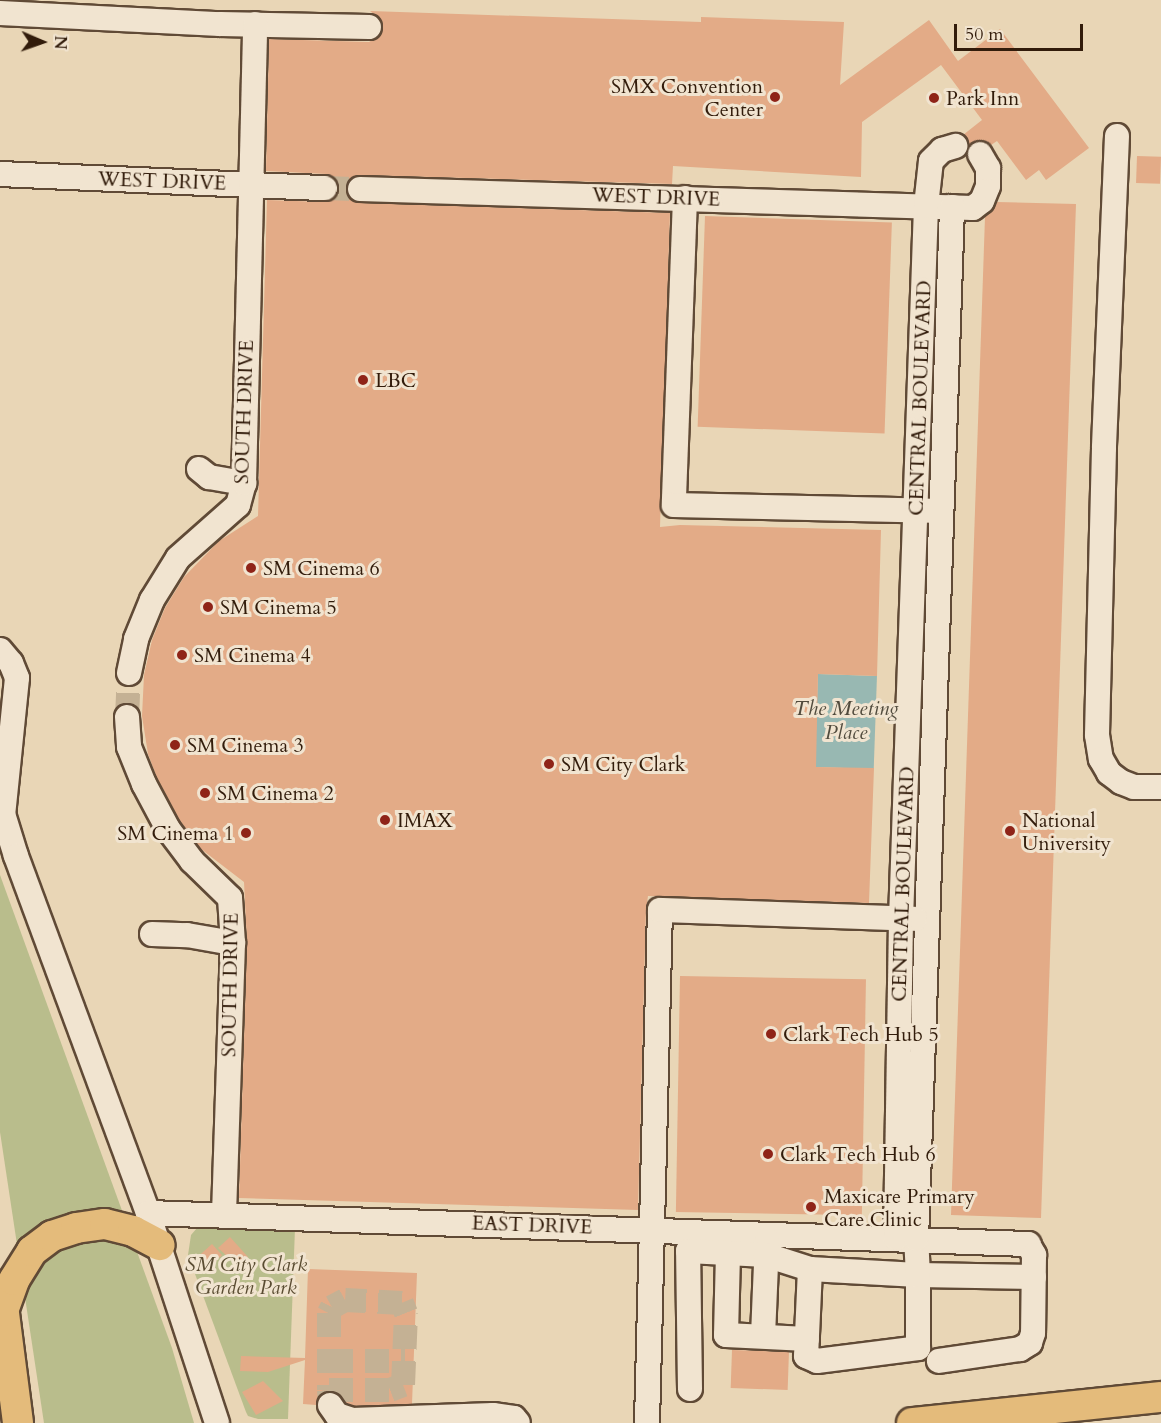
<!DOCTYPE html>
<style>
body{margin:0}
#map{position:relative;width:1161px;height:1423px;overflow:hidden;background:#e9d6b6;font-family:Cardo,serif}
div>[style]{position:absolute}
.green>*{inset:0;background:#b9bd8c}
.water>*{inset:0;background:#98b8b2;transform-origin:0 0}
.building>*{inset:0;background:#e3ab87;transform-origin:0 0}
.minor-tunnel>*{height:24px;margin-top:-12px;transform-origin:0;background:repeating-linear-gradient(90deg,#c4b194 0 24px,transparent 0 36px)}
.roads{filter:drop-shadow(2px 0 #604a36) drop-shadow(-2px 0 #604a36) drop-shadow(0 2px #604a36) drop-shadow(0 -2px #604a36)}
.minor>*{height:24px;margin:-12px;padding:0 12px;transform-origin:12px;border-radius:12px;background:#f1e4d0}
.major>*{height:30px;margin:-15px;padding:0 15px;transform-origin:15px;border-radius:15px;background:#e4bb7b}
.dots>*{width:16px;height:16px;translate:-50% -50%;box-sizing:border-box;border:3px solid #f1e4d0;border-radius:50%}
span{translate:-50% -50%;white-space:nowrap;text-align:center;line-height:1.15;-webkit-text-stroke:6px #f1e4d0;paint-order:stroke}
.poi-label{font-size:20px;color:#321c0b}
.right{translate:-100% -50%;text-align:right}
.left{translate:0 -50%;text-align:left}
.street-label{font-size:20px;color:#321c0b}
.park-label{font-size:20px;color:#5a4c32;font-style:italic}
.water-label{font-size:21px;color:#514b3d;font-style:italic}
.north{position:absolute;left:12px;top:12px;width:60px;height:60px;-webkit-text-stroke:4px #f1e4d0;paint-order:stroke;rotate:92deg;font-size:16px;font-weight:700;line-height:24px;text-align:center;color:#321c0b}
.north::after{content:'';display:block;margin:auto;width:21px;height:27px;background:#321c0b;clip-path:polygon(50% 0,100% 100%,50% 72%,0 100%)}
.scale{position:absolute;left:954px;top:24px;width:129px;height:27px;box-sizing:border-box;border:3px solid #321c0b;border-top:0;padding-left:8px;font-size:18px;line-height:21px;white-space:nowrap;color:#321c0b;-webkit-text-stroke:4px #f1e4d0;paint-order:stroke}
</style>
<div id="map">
<div class="green">
<i style="clip-path:polygon(0 875px,172px 1348px,194px 1423px,44px 1423px,0 1132px)"></i>
<i style="clip-path:polygon(204px 1226px,295px 1228px,288px 1419px,258px 1419px,248px 1416px,246px 1412px,188px 1255px,191px 1235px,197px 1228px)"></i>
</div>
<div class="water">
<i style="left:818px;top:674px;width:59px;height:93px;rotate:2deg"></i>
</div>
<div class="building">
<i style="clip-path:polygon(370px 11px,701px 22px,701px 17px,844px 22px,840px 85px,929px 20px,958px 61px,1000px 29px,1089px 148px,1046px 180px,1039px 170px,1026px 180px,997px 141px,991px 145px,979px 140px,969px 146px,963px 135px,982px 120px,941px 65px,862px 122px,861px 177px,673px 166px,672px 184px,360px 175px,348px 182px,348px 196px,360px 203px,670px 213px,660px 527px,680px 525px,881px 530px,877px 676px,818px 674px,816px 767px,874px 768px,869px 903px,648px 896px,646px 910px,638px 1210px,239px 1198px,247px 943px,244px 882px,201px 849px,180px 821px,157px 778px,148px 754px,142px 716px,144px 675px,152px 640px,165px 608px,184px 577px,219px 541px,258px 516px,267px 200px,325px 202px,332px 200px,339px 189px,337px 181px,326px 174px,266px 171px,269px 39px,369px 42px,381px 35px,383px 28px,381px 20px)"></i>
<i style="left:1137px;top:156px;width:24px;height:27px;rotate:2deg"></i>
<i style="clip-path:polygon(997px 202px,1076px 204px,1041px 1218px,951px 1215px,985px 217px)"></i>
<i style="left:705px;top:216px;width:187px;height:211px;rotate:2deg"></i>
<i style="left:680px;top:976px;width:186px;height:236px;rotate:1deg"></i>
<i style="clip-path:polygon(230px 1237px,248px 1257px,238px 1266px,218px 1248px)"></i>
<i style="left:212px;top:1244px;width:15px;height:15px;rotate:48deg"></i>
<i style="clip-path:polygon(308px 1269px,417px 1273px,412px 1404px,354px 1406px,346px 1403px,337px 1392px,329px 1391px,321px 1394px,316px 1405px,303px 1404px,305px 1360px,268px 1372px,240px 1371px,241px 1356px,305px 1358px)"></i>
<i style="left:732px;top:1350px;width:57px;height:38px;rotate:2deg"></i>
<i style="clip-path:polygon(263px 1381px,283px 1401px,256px 1415px,242px 1392px)"></i>
</div>
<div class="minor-tunnel">
<i style="left:325px;top:188px;width:35px;rotate:2deg"></i>
<i style="left:127px;top:717px;width:44px;rotate:-87.4deg"></i>
<i style="left:329px;top:1361px;width:76px"></i>
<i style="left:329px;top:1390px;width:61px"></i>
<i style="left:390px;top:1390px;width:14px;rotate:-21deg"></i>
<i style="left:403px;top:1385px;width:72px;rotate:-87.6deg"></i>
<i style="left:406px;top:1313px;width:11px;rotate:-112deg"></i>
<i style="left:402px;top:1303px;width:57px;rotate:-177deg"></i>
<i style="left:345px;top:1300px;width:15px;rotate:152deg"></i>
<i style="left:332px;top:1307px;width:7px;rotate:117deg"></i>
<i style="left:329px;top:1313px;width:77px;rotate:90deg"></i>
<i style="left:329px;top:1390px;width:15px;rotate:86deg"></i>
</div>
<div class="roads">
<div class="minor">
<i style="left:0;top:13px;width:220px;rotate:2.9deg"></i>
<i style="left:220px;top:24px;width:149px;rotate:1.2deg"></i>
<i style="left:1117px;top:136px;width:312px;rotate:92.4deg"></i>
<i style="left:1104px;top:448px;width:287px;rotate:91.4deg"></i>
<i style="left:1097px;top:735px;width:24px;rotate:81deg"></i>
<i style="left:1101px;top:759px;width:16px;rotate:60deg"></i>
<i style="left:1109px;top:773px;width:15px;rotate:37deg"></i>
<i style="left:1121px;top:782px;width:14px;rotate:21deg"></i>
<i style="left:1134px;top:787px;width:27px"></i>
<i style="left:0;top:174px;width:325px;rotate:2.5deg"></i>
<i style="left:360px;top:189px;width:613px;rotate:1.78deg"></i>
<i style="left:973px;top:208px;width:11px;rotate:-38deg"></i>
<i style="left:982px;top:201px;width:16px;rotate:-68deg"></i>
<i style="left:988px;top:186px;width:18px;rotate:-90deg"></i>
<i style="left:988px;top:168px;width:16px;rotate:-120deg"></i>
<i style="left:685px;top:198px;width:307px;rotate:92.1deg"></i>
<i style="left:674px;top:505px;width:257px;rotate:1.3deg"></i>
<i style="left:199px;top:469px;width:13px;rotate:39deg"></i>
<i style="left:209px;top:477px;width:36px;rotate:10deg"></i>
<i style="left:0;top:650px;width:17px;rotate:50deg"></i>
<i style="left:11px;top:663px;width:16px;rotate:68deg"></i>
<i style="left:17px;top:678px;width:140px;rotate:95.8deg"></i>
<i style="left:129px;top:673px;width:35px;rotate:-78deg"></i>
<i style="left:136px;top:639px;width:42px;rotate:-67.7deg"></i>
<i style="left:152px;top:600px;width:49px;rotate:-58.2deg"></i>
<i style="left:178px;top:558px;width:80px;rotate:-41.5deg"></i>
<i style="left:238px;top:505px;width:23px;rotate:-75deg"></i>
<i style="left:244px;top:483px;width:459px;rotate:-88.6deg"></i>
<i style="left:127px;top:717px;width:30px;rotate:86deg"></i>
<i style="left:129px;top:747px;width:40px;rotate:68deg"></i>
<i style="left:144px;top:784px;width:51px;rotate:61.9deg"></i>
<i style="left:168px;top:829px;width:40px;rotate:53deg"></i>
<i style="left:192px;top:861px;width:53px;rotate:44.2deg"></i>
<i style="left:230px;top:898px;width:45px;rotate:86.2deg"></i>
<i style="left:233px;top:943px;width:272px;rotate:91.9deg"></i>
<i style="left:0;top:804px;width:54px;rotate:72.9deg"></i>
<i style="left:16px;top:856px;width:381px;rotate:69.7deg"></i>
<i style="left:148px;top:1213px;width:221px;rotate:71.8deg"></i>
<i style="left:152px;top:934px;width:35px;rotate:2deg"></i>
<i style="left:187px;top:935px;width:47px;rotate:9.9deg"></i>
<i style="left:148px;top:1213px;width:881px;rotate:2.02deg"></i>
<i style="left:1028px;top:1244px;width:13px;rotate:61deg"></i>
<i style="left:1034px;top:1255px;width:78px;rotate:90.7deg"></i>
<i style="left:1033px;top:1333px;width:10px;rotate:107deg"></i>
<i style="left:1030px;top:1343px;width:12px;rotate:149deg"></i>
<i style="left:1020px;top:1349px;width:82px;rotate:171.6deg"></i>
<i style="left:896px;top:1238px;width:319px;rotate:-89.1deg"></i>
<i style="left:901px;top:919px;width:713px;rotate:-87.99deg"></i>
<i style="left:926px;top:206px;width:45px;rotate:-83.7deg"></i>
<i style="left:931px;top:161px;width:16px;rotate:-45deg"></i>
<i style="left:942px;top:150px;width:14px;rotate:-17deg"></i>
<i style="left:728px;top:1253px;width:82px;rotate:91.4deg"></i>
<i style="left:726px;top:1335px;width:81px;rotate:2.8deg"></i>
<i style="left:810px;top:1269px;width:87px;rotate:92.6deg"></i>
<i style="left:806px;top:1356px;width:12px;rotate:24deg"></i>
<i style="left:817px;top:1361px;width:102px;rotate:-7.3deg"></i>
<i style="left:918px;top:1348px;width:73px;rotate:-90deg"></i>
<i style="left:918px;top:1275px;width:116px;rotate:1deg"></i>
<i style="left:763px;top:1336px;width:96px;rotate:-87.6deg"></i>
<i style="left:690px;top:1389px;width:138px;rotate:-90.8deg"></i>
<i style="left:688px;top:1251px;width:78px;rotate:2.9deg"></i>
<i style="left:766px;top:1255px;width:46px;rotate:17.7deg"></i>
<i style="left:810px;top:1269px;width:108px;rotate:3.2deg"></i>
<i style="left:918px;top:1275px;width:36px;rotate:-93deg"></i>
<i style="left:916px;top:1239px;width:1033px;rotate:-88deg"></i>
<i style="left:330px;top:1405px;width:12px;rotate:55deg"></i>
<i style="left:337px;top:1415px;width:16px;rotate:18deg"></i>
<i style="left:352px;top:1420px;width:141px;rotate:-2deg"></i>
<i style="left:493px;top:1415px;width:21px;rotate:8deg"></i>
<i style="left:514px;top:1418px;width:6px;rotate:51deg"></i>
<i style="left:647px;top:1423px;width:513px;rotate:-88.55deg"></i>
<i style="left:660px;top:910px;width:255px;rotate:2deg"></i>
</div>
<div class="major">
<i style="left:1px;top:1290px;width:134px;rotate:82.7deg"></i>
<i style="left:3px;top:1311px;width:33px;rotate:-70deg"></i>
<i style="left:14px;top:1280px;width:34px;rotate:-58deg"></i>
<i style="left:32px;top:1251px;width:25px;rotate:-37deg"></i>
<i style="left:52px;top:1236px;width:25px;rotate:-18deg"></i>
<i style="left:76px;top:1228px;width:29px;rotate:-8deg"></i>
<i style="left:105px;top:1224px;width:29px;rotate:14deg"></i>
<i style="left:133px;top:1231px;width:30px;rotate:28deg"></i>
<i style="left:912px;top:1423px;width:250px;rotate:-6deg"></i>
</div>
</div>
<div class="dots">
<i style="left:775px;top:97px;background:#8f2418"></i>
<i style="left:934px;top:98px;background:#8f2418"></i>
<i style="left:363px;top:380px;background:#8f2418"></i>
<i style="left:251px;top:568px;background:#8f2418"></i>
<i style="left:208px;top:607px;background:#8f2418"></i>
<i style="left:182px;top:655px;background:#8f2418"></i>
<i style="left:175px;top:745px;background:#8f2418"></i>
<i style="left:549px;top:764px;background:#8f2418"></i>
<i style="left:205px;top:793px;background:#8f2418"></i>
<i style="left:385px;top:820px;background:#8f2418"></i>
<i style="left:1010px;top:831px;background:#8f2418"></i>
<i style="left:246px;top:833px;background:#8f2418"></i>
<i style="left:771px;top:1034px;background:#8f2418"></i>
<i style="left:768px;top:1154px;background:#8f2418"></i>
<i style="left:811px;top:1207px;background:#8f2418"></i>
</div>
<div class="poi-label">
<span class="right" style="left:763px;top:98px">SMX Convention<br>Center</span>
<span class="left" style="left:946px;top:98px">Park Inn</span>
<span class="left" style="left:375px;top:380px">LBC</span>
<span class="left" style="left:263px;top:568px">SM Cinema 6</span>
<span class="left" style="left:220px;top:607px">SM Cinema 5</span>
<span class="left" style="left:194px;top:655px">SM Cinema 4</span>
<span class="left" style="left:187px;top:745px">SM Cinema 3</span>
<span class="left" style="left:561px;top:764px">SM City Clark</span>
<span class="left" style="left:217px;top:793px">SM Cinema 2</span>
<span class="left" style="left:397px;top:820px">IMAX</span>
<span class="left" style="left:1022px;top:832px">National<br>University</span>
<span class="right" style="left:234px;top:833px">SM Cinema 1</span>
<span class="left" style="left:783px;top:1034px">Clark Tech Hub 5</span>
<span class="left" style="left:780px;top:1154px">Clark Tech Hub 6</span>
<span class="left" style="left:824px;top:1208px">Maxicare Primary<br>Care Clinic</span>
</div>
<div class="street-label">
<span style="left:162px;top:181px;rotate:2deg">WEST DRIVE</span>
<span style="left:656px;top:197px;rotate:2deg">WEST DRIVE</span>
<span style="left:920px;top:398px;rotate:-88deg">CENTRAL BOULEVARD</span>
<span style="left:244px;top:412px;rotate:-88deg">SOUTH DRIVE</span>
<span style="left:903px;top:884px;rotate:-88deg">CENTRAL BOULEVARD</span>
<span style="left:230px;top:985px;rotate:-89deg">SOUTH DRIVE</span>
<span style="left:532px;top:1225px;rotate:2deg">EAST DRIVE</span>
</div>
<div class="park-label">
<span style="left:246px;top:1276px">SM City Clark<br>Garden Park</span>
</div>
<div class="water-label">
<span style="left:846px;top:721px">The Meeting<br>Place</span>
</div>
<div class="north">N</div>
<div class="scale">50 m</div>
</div>
